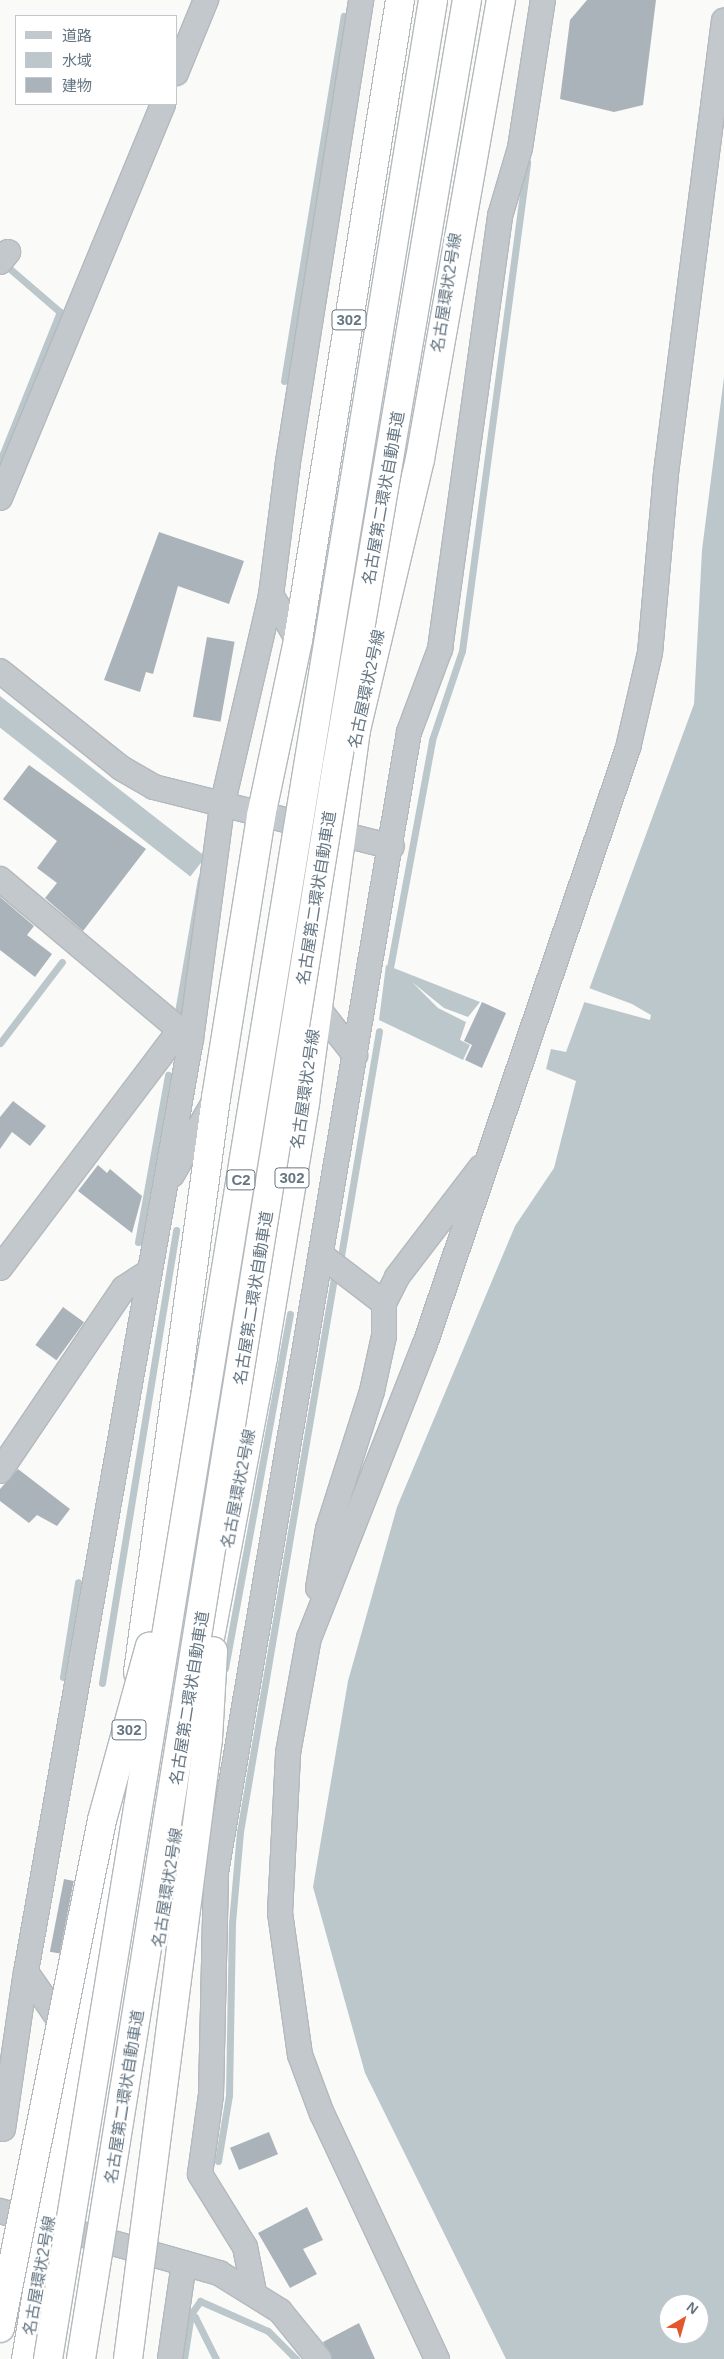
<!DOCTYPE html>
<meta charset="utf-8">
<style>
body{margin:0}
#map{position:relative;width:724px;height:2359px;overflow:hidden;background:#fafaf8;font-family:Arial,"Noto Sans JP",sans-serif}
div>[style]{position:absolute}
.water>*{inset:0;background:#bbc7cb;transform-origin:0 0}
.pier>*{inset:0;background:#fafaf8}
.stream>*{height:7px;margin:-3.5px;padding:0 3.5px;transform-origin:3.5px;border-radius:3.5px;background:#bbc7cb}
.building>*{inset:0;background:#aab3b9;transform-origin:0 0}
.roads{filter:drop-shadow(1px 0 #b4b9bd) drop-shadow(-1px 0 #b4b9bd) drop-shadow(0 1px #b4b9bd) drop-shadow(0 -1px #b4b9bd)}
.minor>*{height:24px;margin:-12px;padding:0 12px;transform-origin:12px;border-radius:12px;background:#c3c8cc}
.highway>*{height:28px;margin:-14px;padding:0 14px;transform-origin:14px;border-radius:14px;background:#fff}
.bridges{filter:drop-shadow(1px 0 #b4b9bd) drop-shadow(-1px 0 #b4b9bd) drop-shadow(0 1px #b4b9bd) drop-shadow(0 -1px #b4b9bd)}
.highway-bridge>*{height:28px;margin:-14px;padding:0 14px;transform-origin:14px;border-radius:14px;background:#fff}
span{translate:-50% -50%;white-space:nowrap;text-align:center;line-height:1.15;-webkit-text-stroke:5px #fff;paint-order:stroke}
.shield-label span{padding:1px 4px;background:#fff;border:1px solid;border-radius:4px;-webkit-text-stroke-width:0}
.shield-label{font-size:15px;color:#657683;font-weight:700}
.street-label{font-size:16px;color:#657683}
.legend{position:absolute;left:15px;top:15px;width:162px;height:90px;box-sizing:border-box;background:#fff;border:1px solid #c1c8cd;margin:0;padding:6px 9px;list-style:none;font-size:15px;color:#657683}
.legend li{display:flex;align-items:center;gap:10px;height:25px}
.legend b{width:25px;border:1px solid #c1c8cd}
.north{position:absolute;left:659px;top:2294px;width:50px;height:50px;box-sizing:border-box;background:#fff;border:1px solid #c1c8cd;border-radius:50%;rotate:38deg;font-size:14px;font-weight:700;line-height:20px;text-align:center;color:#657683}
.north::after{content:'';display:block;margin:auto;width:18px;height:22px;background:#e4572e;clip-path:polygon(50% 0,100% 100%,50% 72%,0 100%)}
</style>
<div id="map">
<div class="water">
<i style="clip-path:polygon(evenodd,724px 377px,724px 2359px,506px 2359px,365px 2073px,313px 1887px,348px 1681px,397px 1507px,515px 1226px,554px 1168px,576px 1081px,546px 1069px,551px 1049px,566px 1052px,694px 704px,702px 550px,724px 377px,669px 2304px,699px 2304px,699px 2334px,669px 2334px,669px 2304px)"></i>
<i style="left:0;top:696px;width:261px;height:25px;rotate:38deg"></i>
<i style="clip-path:polygon(386px 965px,480px 1002px,468px 1017px,444px 1008px,412px 982px,438px 1008px,466px 1022px,460px 1040px,470px 1045px,463px 1060px,379px 1020px)"></i>
</div>
<div class="pier">
<i style="clip-path:polygon(589px 988px,632px 1004px,651px 1015px,650px 1020px,584px 1002px)"></i>
</div>
<div class="stream">
<i style="left:284px;top:381px;width:370px;rotate:-80.7deg"></i>
<i style="left:0;top:461px;width:161px;rotate:-68.1deg"></i>
<i style="left:60px;top:312px;width:66px;rotate:-139.3deg"></i>
<i style="left:389px;top:973px;width:237px;rotate:-79.5deg"></i>
<i style="left:432px;top:740px;width:94px;rotate:-71.4deg"></i>
<i style="left:462px;top:651px;width:493px;rotate:-82.4deg"></i>
<i style="left:178px;top:1012px;width:135px;rotate:-80.2deg"></i>
<i style="left:0;top:1043px;width:102px;rotate:-52.6deg"></i>
<i style="left:138px;top:1242px;width:170px;rotate:-79.8deg"></i>
<i style="left:341px;top:1256px;width:228px;rotate:-80.4deg"></i>
<i style="left:225px;top:1668px;width:360px;rotate:-79.6deg"></i>
<i style="left:63px;top:1677px;width:96px;rotate:-81deg"></i>
<i style="left:102px;top:1683px;width:459px;rotate:-80.7deg"></i>
<i style="left:218px;top:2161px;width:67px;rotate:-80.5deg"></i>
<i style="left:229px;top:2095px;width:172px;rotate:-89deg"></i>
<i style="left:232px;top:1923px;width:91px;rotate:-85deg"></i>
<i style="left:240px;top:1832px;width:562px;rotate:-80.37deg"></i>
<i style="left:187px;top:2313px;width:9px;rotate:27deg"></i>
<i style="left:195px;top:2317px;width:47px;rotate:63.4deg"></i>
<i style="left:184px;top:2359px;width:46px;rotate:-81.2deg"></i>
<i style="left:191px;top:2314px;width:16px;rotate:-55deg"></i>
<i style="left:200px;top:2301px;width:74px;rotate:23.8deg"></i>
<i style="left:268px;top:2331px;width:40px;rotate:45deg"></i>
</div>
<div class="building">
<i style="clip-path:polygon(587px 0,656px 0,643px 105px,614px 112px,560px 99px,570px 20px)"></i>
<i style="clip-path:polygon(159px 532px,244px 561px,229px 604px,178px 586px,153px 674px,146px 672px,140px 692px,104px 680px)"></i>
<i style="left:207px;top:637px;width:28px;height:81px;rotate:10deg"></i>
<i style="clip-path:polygon(29px 765px,146px 849px,83px 931px,45px 898px,57px 883px,37px 868px,57px 841px,3px 799px)"></i>
<i style="clip-path:polygon(0 897px,34px 926px,27px 935px,52px 954px,35px 977px,0 950px)"></i>
<i style="clip-path:polygon(482px 1002px,506px 1013px,482px 1068px,465px 1060px,472px 1045px,464px 1041px)"></i>
<i style="clip-path:polygon(13px 1101px,46px 1126px,30px 1146px,12px 1132px,0 1149px,0 1117px)"></i>
<i style="clip-path:polygon(98px 1165px,107px 1173px,110px 1169px,142px 1196px,132px 1233px,78px 1191px)"></i>
<i style="left:63px;top:1307px;width:26px;height:47px;rotate:36deg"></i>
<i style="clip-path:polygon(18px 1469px,70px 1509px,57px 1526px,37px 1515px,29px 1523px,0 1501px,0 1489px)"></i>
<i style="left:64px;top:1879px;width:10px;height:74px;rotate:11deg"></i>
<i style="left:269px;top:2132px;width:24px;height:42px;rotate:68deg"></i>
<i style="clip-path:polygon(307px 2207px,323px 2240px,303px 2249px,317px 2274px,290px 2288px,258px 2233px)"></i>
<i style="clip-path:polygon(359px 2323px,375px 2359px,332px 2359px,323px 2342px)"></i>
</div>
<div class="roads">
<div class="minor">
<i style="left:176px;top:73px;width:79px;rotate:-67.7deg"></i>
<i style="left:0;top:262px;width:13px;rotate:-51deg"></i>
<i style="left:0;top:498px;width:426px;rotate:-67.5deg"></i>
<i style="left:271px;top:595px;width:52px;rotate:59deg"></i>
<i style="left:0;top:671px;width:155px;rotate:38.7deg"></i>
<i style="left:121px;top:768px;width:38px;rotate:30deg"></i>
<i style="left:154px;top:787px;width:245px;rotate:14.1deg"></i>
<i style="left:0;top:879px;width:249px;rotate:40deg"></i>
<i style="left:318px;top:1008px;width:60px;rotate:51.8deg"></i>
<i style="left:172px;top:1175px;width:84px;rotate:-60.1deg"></i>
<i style="left:321px;top:1255px;width:79px;rotate:37.3deg"></i>
<i style="left:0;top:1268px;width:298px;rotate:-52.9deg"></i>
<i style="left:0;top:1471px;width:221px;rotate:-55.9deg"></i>
<i style="left:124px;top:1288px;width:27px;rotate:-33deg"></i>
<i style="left:318px;top:1588px;width:60px;rotate:-80.4deg"></i>
<i style="left:328px;top:1529px;width:145px;rotate:-72.3deg"></i>
<i style="left:372px;top:1391px;width:56px;rotate:-77.7deg"></i>
<i style="left:384px;top:1336px;width:33px;rotate:-90deg"></i>
<i style="left:384px;top:1303px;width:29px;rotate:-63deg"></i>
<i style="left:397px;top:1277px;width:138px;rotate:-52.6deg"></i>
<i style="left:26px;top:1972px;width:75px;rotate:55.3deg"></i>
<i style="left:3px;top:2129px;width:159px;rotate:-81.7deg"></i>
<i style="left:26px;top:1972px;width:947px;rotate:-79.97deg"></i>
<i style="left:191px;top:1039px;width:235px;rotate:-82.4deg"></i>
<i style="left:222px;top:806px;width:217px;rotate:-76.9deg"></i>
<i style="left:271px;top:595px;width:134px;rotate:-82.7deg"></i>
<i style="left:288px;top:462px;width:468px;rotate:-81deg"></i>
<i style="left:0;top:2211px;width:228px;rotate:15.8deg"></i>
<i style="left:219px;top:2273px;width:72px;rotate:31.9deg"></i>
<i style="left:280px;top:2311px;width:62px;rotate:50.9deg"></i>
<i style="left:254px;top:2292px;width:46px;rotate:-101.3deg"></i>
<i style="left:245px;top:2247px;width:86px;rotate:-121.7deg"></i>
<i style="left:200px;top:2174px;width:80px;rotate:-82.1deg"></i>
<i style="left:211px;top:2095px;width:222px;rotate:-88.7deg"></i>
<i style="left:216px;top:1873px;width:1157px;rotate:-80.4deg"></i>
<i style="left:409px;top:732px;width:89px;rotate:-69.5deg"></i>
<i style="left:440px;top:649px;width:437px;rotate:-82.1deg"></i>
<i style="left:500px;top:216px;width:71px;rotate:-73.6deg"></i>
<i style="left:520px;top:148px;width:150px;rotate:-81.2deg"></i>
<i style="left:170px;top:2359px;width:97px;rotate:-81.7deg"></i>
<i style="left:437px;top:2359px;width:271px;rotate:-115.1deg"></i>
<i style="left:322px;top:2114px;width:63px;rotate:-110.4deg"></i>
<i style="left:300px;top:2055px;width:143px;rotate:-98deg"></i>
<i style="left:280px;top:1913px;width:160px;rotate:-87.1deg"></i>
<i style="left:288px;top:1753px;width:117px;rotate:-79.7deg"></i>
<i style="left:309px;top:1638px;width:316px;rotate:-68.5deg"></i>
<i style="left:425px;top:1344px;width:630px;rotate:-71.19deg"></i>
<i style="left:628px;top:748px;width:98px;rotate:-77deg"></i>
<i style="left:650px;top:653px;width:181px;rotate:-84.9deg"></i>
<i style="left:666px;top:473px;width:456px;rotate:-82.7deg"></i>
</div>
<div class="highway">
<i style="left:206px;top:1659px;width:307px;rotate:-79.3deg"></i>
<i style="left:263px;top:1357px;width:258px;rotate:-80.6deg"></i>
<i style="left:305px;top:1102px;width:375px;rotate:-82.2deg"></i>
<i style="left:356px;top:730px;width:278px;rotate:-76.7deg"></i>
<i style="left:420px;top:459px;width:466px;rotate:-80deg"></i>
<i style="left:138px;top:1672px;width:579px;rotate:-82.26deg"></i>
<i style="left:216px;top:1098px;width:286px;rotate:-80.9deg"></i>
<i style="left:261px;top:816px;width:180px;rotate:-78.1deg"></i>
<i style="left:298px;top:640px;width:648px;rotate:-80.94deg"></i>
<i style="left:26px;top:2359px;width:581px;rotate:-80.59deg"></i>
</div>
</div>
<div class="bridges">
<div class="highway-bridge">
<i style="left:0;top:2328px;width:518px;rotate:-78.65deg"></i>
<i style="left:102px;top:1820px;width:180px;rotate:-74.6deg"></i>
<i style="left:48px;top:2359px;width:2390px;rotate:-80.73deg"></i>
<i style="left:81px;top:2359px;width:1614px;rotate:-80.88deg"></i>
<i style="left:337px;top:765px;width:776px;rotate:-80.36deg"></i>
<i style="left:128px;top:2359px;width:625px;rotate:-82.65deg"></i>
<i style="left:208px;top:1739px;width:88px;rotate:-86.7deg"></i>
</div>
</div>
<div class="shield-label">
<span style="left:349px;top:320px">302</span>
<span style="left:292px;top:1178px">302</span>
<span style="left:241px;top:1180px">C2</span>
<span style="left:129px;top:1730px">302</span>
</div>
<div class="street-label">
<span style="left:447px;top:293px;rotate:-81deg">名古屋環状2号線</span>
<span style="left:384px;top:498px;rotate:-80deg">名古屋第二環状自動車道</span>
<span style="left:367px;top:689px;rotate:-78deg">名古屋環状2号線</span>
<span style="left:317px;top:898px;rotate:-81deg">名古屋第二環状自動車道</span>
<span style="left:306px;top:1089px;rotate:-82deg">名古屋環状2号線</span>
<span style="left:254px;top:1298px;rotate:-81deg">名古屋第二環状自動車道</span>
<span style="left:239px;top:1489px;rotate:-79deg">名古屋環状2号線</span>
<span style="left:190px;top:1698px;rotate:-81deg">名古屋第二環状自動車道</span>
<span style="left:168px;top:1888px;rotate:-81deg">名古屋環状2号線</span>
<span style="left:125px;top:2097px;rotate:-81deg">名古屋第二環状自動車道</span>
<span style="left:40px;top:2276px;rotate:-80deg">名古屋環状2号線</span>
</div>
<ul class="legend">
<li><b style="height:6px;background:#c3c8cc"></b>道路</li>
<li><b style="height:14px;background:#bbc7cb"></b>水域</li>
<li><b style="height:14px;background:#aab3b9"></b>建物</li>
</ul>
<div class="north">N</div>
</div>
